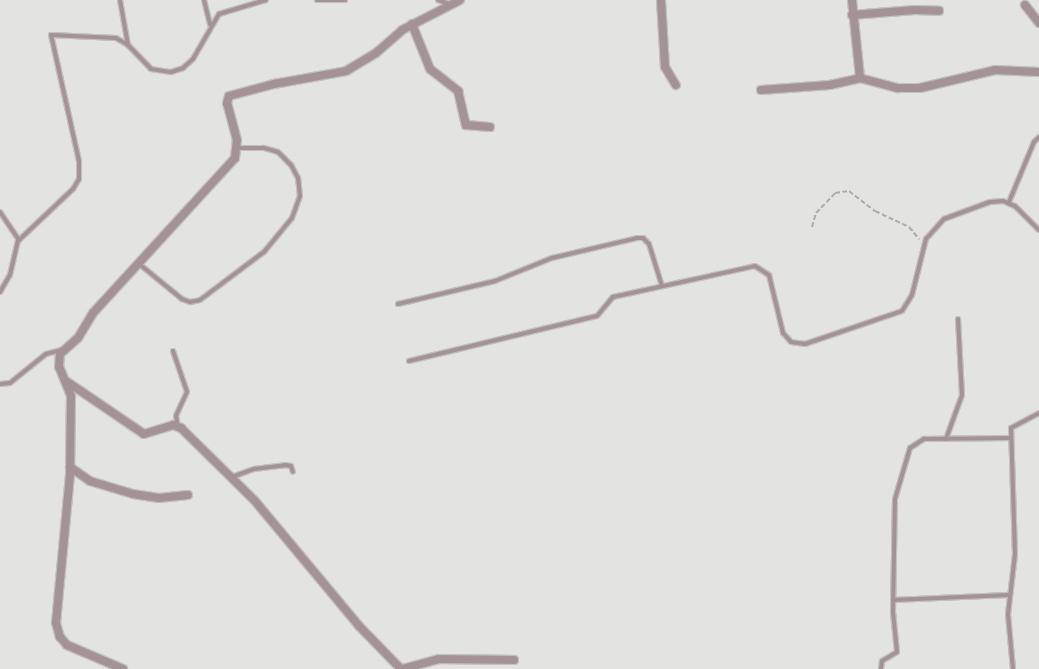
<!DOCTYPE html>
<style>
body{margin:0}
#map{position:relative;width:1039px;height:669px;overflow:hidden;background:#e3e3df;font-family:Signika,sans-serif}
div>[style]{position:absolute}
.path>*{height:2px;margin-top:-1px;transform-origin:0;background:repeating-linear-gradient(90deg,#acaba8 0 5px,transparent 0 7.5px)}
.roads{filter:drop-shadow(1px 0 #c1c1bd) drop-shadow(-1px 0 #c1c1bd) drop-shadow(0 1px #c1c1bd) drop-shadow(0 -1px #c1c1bd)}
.service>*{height:4px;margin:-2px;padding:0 2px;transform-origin:2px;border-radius:2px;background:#a49295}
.minor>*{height:8px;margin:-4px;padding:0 4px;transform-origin:4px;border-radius:4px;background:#a49295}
span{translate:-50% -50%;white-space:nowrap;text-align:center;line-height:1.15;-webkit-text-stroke:5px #f1f0ec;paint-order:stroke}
</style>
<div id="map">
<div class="path">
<i style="left:812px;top:227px;width:15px;rotate:-74deg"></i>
<i style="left:816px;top:213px;width:28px;rotate:-46deg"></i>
<i style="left:835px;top:193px;width:14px;rotate:-8deg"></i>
<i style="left:849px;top:191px;width:33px;rotate:38deg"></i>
<i style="left:875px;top:211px;width:38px;rotate:25deg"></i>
<i style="left:909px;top:227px;width:16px;rotate:50deg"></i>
</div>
<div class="roads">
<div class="service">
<i style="left:120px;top:0;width:46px;rotate:79.9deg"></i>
<i style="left:204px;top:0;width:25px;rotate:76deg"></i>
<i style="left:317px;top:0;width:28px"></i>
<i style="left:438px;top:0;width:12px;rotate:20deg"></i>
<i style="left:1009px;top:202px;width:65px;rotate:-67.4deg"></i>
<i style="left:1034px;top:142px;width:7px;rotate:-45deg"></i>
<i style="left:0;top:212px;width:34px;rotate:56deg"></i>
<i style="left:138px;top:263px;width:57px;rotate:39.3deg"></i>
<i style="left:182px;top:299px;width:9px;rotate:21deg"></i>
<i style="left:190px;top:302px;width:10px;rotate:-11deg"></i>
<i style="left:200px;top:300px;width:80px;rotate:-36.9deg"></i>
<i style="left:264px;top:252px;width:44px;rotate:-50.5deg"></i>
<i style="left:292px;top:218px;width:23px;rotate:-70deg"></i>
<i style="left:300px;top:196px;width:18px;rotate:-96deg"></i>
<i style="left:298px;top:178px;width:15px;rotate:-118deg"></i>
<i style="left:291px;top:165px;width:18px;rotate:-135deg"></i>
<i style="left:278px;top:152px;width:15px;rotate:-164deg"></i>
<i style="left:264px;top:148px;width:27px;rotate:180deg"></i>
<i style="left:0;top:292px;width:20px;rotate:-60deg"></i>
<i style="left:10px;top:275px;width:35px;rotate:-77deg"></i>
<i style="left:18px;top:241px;width:76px;rotate:-43.4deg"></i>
<i style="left:73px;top:189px;width:12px;rotate:-59deg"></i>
<i style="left:79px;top:179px;width:18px;rotate:-90deg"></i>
<i style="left:79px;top:161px;width:129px;rotate:-102.5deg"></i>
<i style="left:51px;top:35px;width:65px;rotate:2.6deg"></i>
<i style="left:116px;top:38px;width:14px;rotate:30deg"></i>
<i style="left:128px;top:45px;width:33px;rotate:46deg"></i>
<i style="left:151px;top:69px;width:20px;rotate:9deg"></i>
<i style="left:171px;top:72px;width:13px;rotate:-18deg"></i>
<i style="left:183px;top:68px;width:13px;rotate:-42deg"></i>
<i style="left:193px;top:59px;width:52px;rotate:-60deg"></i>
<i style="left:219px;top:14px;width:49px;rotate:-16.6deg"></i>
<i style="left:398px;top:304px;width:100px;rotate:-13.3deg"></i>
<i style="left:495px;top:281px;width:61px;rotate:-22deg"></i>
<i style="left:552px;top:258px;width:87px;rotate:-13.2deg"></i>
<i style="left:637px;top:238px;width:6px"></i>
<i style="left:643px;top:238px;width:8px;rotate:45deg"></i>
<i style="left:649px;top:244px;width:44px;rotate:72.8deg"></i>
<i style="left:173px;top:351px;width:43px;rotate:71.1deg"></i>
<i style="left:187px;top:392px;width:26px;rotate:115deg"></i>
<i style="left:176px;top:416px;width:10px;rotate:79deg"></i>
<i style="left:409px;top:361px;width:193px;rotate:-13.5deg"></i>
<i style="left:597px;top:316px;width:25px;rotate:-50deg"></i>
<i style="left:613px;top:297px;width:145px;rotate:-12.3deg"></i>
<i style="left:755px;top:266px;width:17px;rotate:33deg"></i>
<i style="left:769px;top:275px;width:60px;rotate:76.4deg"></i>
<i style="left:783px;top:333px;width:12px;rotate:48deg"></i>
<i style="left:791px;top:342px;width:14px;rotate:8deg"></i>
<i style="left:805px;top:344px;width:102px;rotate:-18.8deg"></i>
<i style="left:902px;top:311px;width:19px;rotate:-58deg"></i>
<i style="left:912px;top:295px;width:58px;rotate:-76deg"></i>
<i style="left:926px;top:239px;width:27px;rotate:-48deg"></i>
<i style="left:944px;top:219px;width:49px;rotate:-20.3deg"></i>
<i style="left:990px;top:202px;width:13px;rotate:-4deg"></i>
<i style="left:1003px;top:201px;width:13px;rotate:23deg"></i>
<i style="left:1015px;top:206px;width:34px;rotate:45deg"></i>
<i style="left:0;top:384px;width:10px;rotate:-6deg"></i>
<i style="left:10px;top:383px;width:46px;rotate:-38.9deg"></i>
<i style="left:46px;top:354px;width:16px;rotate:-15deg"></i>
<i style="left:946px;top:439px;width:47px;rotate:-70deg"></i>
<i style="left:962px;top:395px;width:76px;rotate:-93deg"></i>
<i style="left:232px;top:477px;width:23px;rotate:-20deg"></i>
<i style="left:254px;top:469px;width:31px;rotate:-7deg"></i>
<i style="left:285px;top:465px;width:6px;rotate:9deg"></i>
<i style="left:291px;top:466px;width:6px;rotate:72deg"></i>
<i style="left:893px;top:600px;width:115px;rotate:-2.5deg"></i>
<i style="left:881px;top:669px;width:8px;rotate:-83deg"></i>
<i style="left:882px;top:661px;width:17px;rotate:-31deg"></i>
<i style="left:897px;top:652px;width:40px;rotate:-95.7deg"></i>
<i style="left:893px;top:612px;width:113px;rotate:-89deg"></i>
<i style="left:895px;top:499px;width:53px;rotate:-73.6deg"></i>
<i style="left:910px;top:448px;width:17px;rotate:-33deg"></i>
<i style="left:924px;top:439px;width:86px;rotate:-0.7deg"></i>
<i style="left:1013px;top:669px;width:55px;rotate:-95.2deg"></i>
<i style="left:1008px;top:614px;width:60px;rotate:-83.3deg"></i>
<i style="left:1015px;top:554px;width:126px;rotate:-91.8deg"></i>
<i style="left:1011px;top:428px;width:32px;rotate:-28deg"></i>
</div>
<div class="minor">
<i style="left:661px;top:0;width:67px;rotate:86.6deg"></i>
<i style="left:665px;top:67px;width:21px;rotate:59deg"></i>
<i style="left:852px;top:0;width:78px;rotate:84.1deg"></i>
<i style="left:1025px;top:5px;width:23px;rotate:52deg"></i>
<i style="left:852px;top:15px;width:63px;rotate:-4.5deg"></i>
<i style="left:915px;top:10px;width:24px;rotate:2deg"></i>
<i style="left:412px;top:24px;width:48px;rotate:68.2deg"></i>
<i style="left:430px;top:69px;width:36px;rotate:38deg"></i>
<i style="left:458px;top:91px;width:35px;rotate:77deg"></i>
<i style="left:466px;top:125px;width:24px;rotate:5deg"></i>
<i style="left:761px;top:90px;width:69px;rotate:-4.1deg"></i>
<i style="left:830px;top:85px;width:31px;rotate:-13deg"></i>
<i style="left:860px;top:78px;width:39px;rotate:15deg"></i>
<i style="left:898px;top:88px;width:22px"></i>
<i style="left:920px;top:88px;width:77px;rotate:-13.5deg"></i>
<i style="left:995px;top:70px;width:44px;rotate:2.6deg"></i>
<i style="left:66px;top:381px;width:94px;rotate:34.2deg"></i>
<i style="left:144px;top:434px;width:30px;rotate:-17deg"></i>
<i style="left:173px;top:425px;width:9px;rotate:21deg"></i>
<i style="left:181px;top:428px;width:104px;rotate:44.6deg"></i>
<i style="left:255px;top:501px;width:163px;rotate:50.2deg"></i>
<i style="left:359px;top:626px;width:60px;rotate:45.7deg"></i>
<i style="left:70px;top:467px;width:24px;rotate:35deg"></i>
<i style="left:90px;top:481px;width:45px;rotate:16.8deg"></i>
<i style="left:133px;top:494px;width:26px;rotate:9deg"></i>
<i style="left:159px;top:498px;width:29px;rotate:-6deg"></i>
<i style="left:123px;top:669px;width:61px;rotate:-156.8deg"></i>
<i style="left:67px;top:645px;width:11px;rotate:-131deg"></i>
<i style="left:60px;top:637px;width:15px;rotate:-106deg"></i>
<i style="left:56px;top:623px;width:149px;rotate:-84.6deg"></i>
<i style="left:70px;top:475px;width:79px;rotate:-89.3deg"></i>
<i style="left:71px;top:396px;width:31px;rotate:-112deg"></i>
<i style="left:59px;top:367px;width:13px;rotate:-86deg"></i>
<i style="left:60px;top:354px;width:24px;rotate:-42deg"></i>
<i style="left:78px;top:338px;width:29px;rotate:-59deg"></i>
<i style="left:93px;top:313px;width:210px;rotate:-47.5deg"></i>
<i style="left:235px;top:158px;width:18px;rotate:-84deg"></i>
<i style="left:237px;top:140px;width:38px;rotate:-105deg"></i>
<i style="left:227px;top:103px;width:7px;rotate:-74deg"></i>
<i style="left:229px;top:96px;width:47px;rotate:-14.9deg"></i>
<i style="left:274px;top:84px;width:73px;rotate:-10.2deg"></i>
<i style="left:346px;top:71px;width:35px;rotate:-31deg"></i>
<i style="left:376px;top:53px;width:35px;rotate:-41deg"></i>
<i style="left:402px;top:30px;width:65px;rotate:-27.3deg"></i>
<i style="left:402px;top:669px;width:38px;rotate:-15deg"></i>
<i style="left:439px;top:659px;width:75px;rotate:0.8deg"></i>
</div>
</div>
</div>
